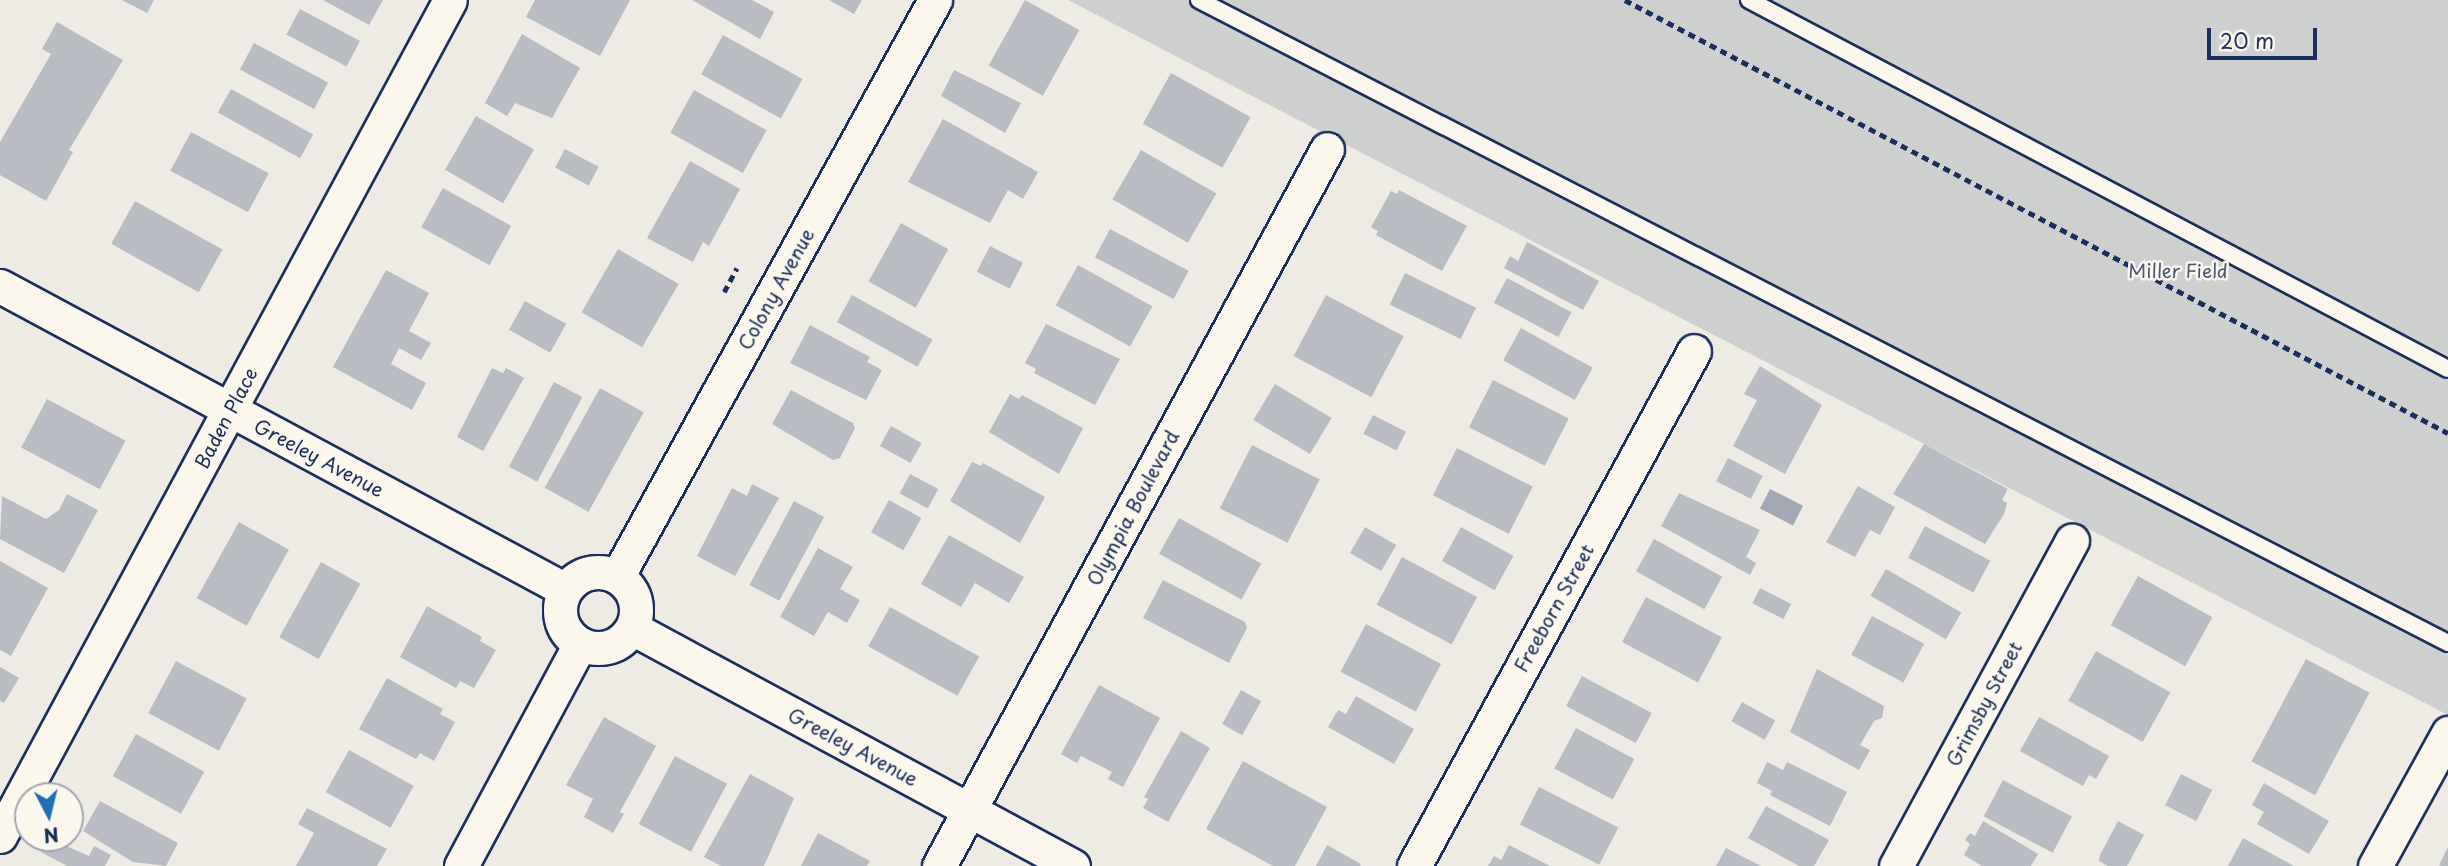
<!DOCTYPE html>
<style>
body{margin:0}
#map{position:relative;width:2448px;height:866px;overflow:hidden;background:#eeebe4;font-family:"Playpen Sans",sans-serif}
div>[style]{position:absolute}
.green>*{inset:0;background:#cecfcf}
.water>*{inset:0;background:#a3a8b4;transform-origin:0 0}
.building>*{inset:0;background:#b9bcc3;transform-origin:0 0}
.path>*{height:4.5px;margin-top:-2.25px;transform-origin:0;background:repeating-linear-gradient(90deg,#1b2f5e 0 7px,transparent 0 12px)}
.roads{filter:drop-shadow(2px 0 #1b2f5e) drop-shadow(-2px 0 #1b2f5e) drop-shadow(0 2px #1b2f5e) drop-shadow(0 -2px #1b2f5e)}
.lane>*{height:16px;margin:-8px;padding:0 8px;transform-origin:8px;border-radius:8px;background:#fbf7ec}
.street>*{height:33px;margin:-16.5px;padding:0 16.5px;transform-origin:16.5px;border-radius:16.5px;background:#fbf7ec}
.street>.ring{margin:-16.5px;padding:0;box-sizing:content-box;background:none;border:33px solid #fbf7ec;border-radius:50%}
span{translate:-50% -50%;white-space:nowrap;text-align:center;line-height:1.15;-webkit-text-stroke:5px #fbf7ec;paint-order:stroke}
.park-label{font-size:19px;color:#48577a}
.street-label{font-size:19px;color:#1b2f5e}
.north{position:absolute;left:14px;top:782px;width:70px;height:70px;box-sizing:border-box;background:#fbf7ec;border:2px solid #a1a7b3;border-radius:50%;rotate:173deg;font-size:19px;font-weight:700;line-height:28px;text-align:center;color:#1b2f5e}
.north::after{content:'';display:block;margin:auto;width:24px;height:32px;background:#1f6fb2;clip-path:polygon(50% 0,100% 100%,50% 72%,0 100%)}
.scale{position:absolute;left:2207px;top:28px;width:110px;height:32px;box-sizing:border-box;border:4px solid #1b2f5e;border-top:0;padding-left:9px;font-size:21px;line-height:24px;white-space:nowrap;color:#1b2f5e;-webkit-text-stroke:5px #fbf7ec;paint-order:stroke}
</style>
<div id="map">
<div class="green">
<i style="clip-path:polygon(1068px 0,2448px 0,2448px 715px,1306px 124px)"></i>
</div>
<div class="water">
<i style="left:1770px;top:489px;width:37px;height:22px;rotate:27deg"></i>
</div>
<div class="building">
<i style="clip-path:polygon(122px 0,154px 0,147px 13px)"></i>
<i style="clip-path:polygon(323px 0,383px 0,369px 25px)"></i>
<i style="clip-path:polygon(535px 0,630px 0,600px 56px,526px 17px)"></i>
<i style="clip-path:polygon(692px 0,752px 0,774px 12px,760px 39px)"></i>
<i style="clip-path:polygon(829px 0,862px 0,854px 14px)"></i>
<i style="left:1025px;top:0;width:62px;height:75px;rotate:29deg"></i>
<i style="left:300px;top:9px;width:68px;height:29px;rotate:28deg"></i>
<i style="clip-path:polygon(57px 22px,123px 60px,69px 150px,73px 152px,46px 201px,0 175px,0 142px,51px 54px,42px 49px)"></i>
<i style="clip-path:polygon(522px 34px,580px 68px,552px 118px,515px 103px,507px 116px,485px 103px)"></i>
<i style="left:723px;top:35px;width:91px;height:45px;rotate:29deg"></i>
<i style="left:254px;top:43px;width:84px;height:30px;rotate:28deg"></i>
<i style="clip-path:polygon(954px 70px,1021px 103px,1005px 133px,941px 96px)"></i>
<i style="left:1171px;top:73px;width:91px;height:58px;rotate:29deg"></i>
<i style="left:231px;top:89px;width:94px;height:27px;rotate:29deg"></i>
<i style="left:694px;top:90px;width:83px;height:49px;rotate:29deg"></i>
<i style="left:476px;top:116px;width:67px;height:62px;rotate:30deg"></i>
<i style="clip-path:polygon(943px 119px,1038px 172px,1023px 199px,1008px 190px,990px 223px,908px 182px)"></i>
<i style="left:191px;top:132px;width:88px;height:44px;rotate:28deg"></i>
<i style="left:565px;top:149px;width:38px;height:21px;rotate:28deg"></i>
<i style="left:1141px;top:150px;width:87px;height:57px;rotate:30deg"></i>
<i style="clip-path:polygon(690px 161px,740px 189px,709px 246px,703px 242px,693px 262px,647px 238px)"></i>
<i style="left:443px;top:188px;width:78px;height:45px;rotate:29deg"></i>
<i style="clip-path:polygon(1399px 190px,1467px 226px,1442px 271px,1376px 235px,1378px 231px,1371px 227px,1391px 191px,1397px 194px)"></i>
<i style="left:135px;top:201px;width:100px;height:49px;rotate:29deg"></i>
<i style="left:901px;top:223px;width:54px;height:67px;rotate:29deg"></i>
<i style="left:1110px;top:229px;width:89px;height:32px;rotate:28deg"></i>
<i style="clip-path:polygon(1527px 242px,1599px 281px,1583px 310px,1504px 268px,1510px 256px,1518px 261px)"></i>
<i style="left:990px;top:246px;width:37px;height:29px;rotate:27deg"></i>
<i style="left:618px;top:249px;width:70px;height:73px;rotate:30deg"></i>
<i style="left:1078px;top:265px;width:85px;height:46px;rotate:29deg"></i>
<i style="clip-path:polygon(386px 270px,429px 293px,409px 331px,431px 343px,421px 360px,399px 348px,391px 364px,426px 383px,412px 410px,333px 367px)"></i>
<i style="left:1405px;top:273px;width:79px;height:35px;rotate:26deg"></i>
<i style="left:1507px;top:278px;width:73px;height:28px;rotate:28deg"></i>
<i style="left:852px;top:295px;width:92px;height:31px;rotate:29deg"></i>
<i style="left:1326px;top:295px;width:88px;height:69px;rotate:28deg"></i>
<i style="left:525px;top:301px;width:47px;height:33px;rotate:29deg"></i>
<i style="clip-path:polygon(1046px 324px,1120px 359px,1095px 405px,1034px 373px,1036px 369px,1025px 363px)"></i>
<i style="clip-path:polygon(810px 325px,870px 357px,867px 362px,882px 370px,866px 400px,790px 363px)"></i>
<i style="left:1521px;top:328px;width:82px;height:37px;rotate:29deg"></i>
<i style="clip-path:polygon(1760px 366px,1822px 405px,1785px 474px,1733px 446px,1757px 400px,1744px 394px)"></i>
<i style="clip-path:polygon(492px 368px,503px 373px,506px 368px,524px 378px,483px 451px,457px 437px)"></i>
<i style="left:1493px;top:380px;width:85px;height:53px;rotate:27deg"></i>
<i style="left:554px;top:382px;width:32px;height:96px;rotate:28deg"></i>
<i style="left:1275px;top:384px;width:66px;height:42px;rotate:31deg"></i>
<i style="left:600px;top:388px;width:50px;height:114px;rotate:29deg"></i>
<i style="clip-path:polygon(791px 390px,853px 423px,855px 428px,840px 458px,833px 460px,772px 424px)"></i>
<i style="clip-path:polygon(1010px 394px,1019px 399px,1022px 395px,1083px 428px,1059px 474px,989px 432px)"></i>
<i style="left:47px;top:399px;width:89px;height:55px;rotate:28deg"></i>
<i style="left:1373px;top:415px;width:37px;height:21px;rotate:27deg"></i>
<i style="left:891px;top:426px;width:35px;height:23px;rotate:29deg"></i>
<i style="clip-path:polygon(1924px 444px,2008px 489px,2002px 500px,2007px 503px,2004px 514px,1985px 544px,1893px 494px)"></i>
<i style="left:1252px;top:445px;width:76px;height:71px;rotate:27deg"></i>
<i style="left:1457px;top:448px;width:85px;height:53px;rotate:27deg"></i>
<i style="left:1728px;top:458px;width:39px;height:26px;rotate:27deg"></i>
<i style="clip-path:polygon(972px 462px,981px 466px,983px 463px,1045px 497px,1020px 543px,950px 501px)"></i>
<i style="left:910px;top:474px;width:32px;height:22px;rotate:28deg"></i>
<i style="clip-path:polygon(752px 484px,779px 498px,735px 576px,697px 556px,732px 488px,747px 496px)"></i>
<i style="clip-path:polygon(1858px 486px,1895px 507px,1880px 535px,1870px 530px,1855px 557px,1826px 542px)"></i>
<i style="clip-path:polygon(1679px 493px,1760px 530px,1746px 557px,1756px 563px,1750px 575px,1661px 526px)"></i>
<i style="clip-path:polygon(67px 494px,98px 510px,64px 573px,0 539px,2px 496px,46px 519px,59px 510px)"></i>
<i style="left:889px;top:500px;width:37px;height:37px;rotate:29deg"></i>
<i style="left:794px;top:501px;width:34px;height:95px;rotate:28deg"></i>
<i style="left:1179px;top:518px;width:94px;height:41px;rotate:29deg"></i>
<i style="left:239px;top:522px;width:57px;height:87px;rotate:29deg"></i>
<i style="left:1925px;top:526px;width:74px;height:36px;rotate:28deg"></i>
<i style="left:1365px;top:527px;width:36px;height:30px;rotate:30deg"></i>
<i style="left:1461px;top:527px;width:60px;height:39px;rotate:29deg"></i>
<i style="clip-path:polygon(949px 535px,1024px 577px,1009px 603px,975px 583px,961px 607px,921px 584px)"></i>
<i style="left:1654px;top:539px;width:78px;height:37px;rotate:29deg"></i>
<i style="clip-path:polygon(818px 548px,853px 567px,840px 589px,860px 600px,847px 623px,828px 612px,814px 636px,780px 617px)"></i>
<i style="left:1402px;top:557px;width:85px;height:54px;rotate:28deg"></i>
<i style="clip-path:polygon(0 561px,48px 588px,11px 656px,0 650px)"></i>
<i style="left:321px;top:562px;width:45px;height:86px;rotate:29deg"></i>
<i style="left:1886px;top:569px;width:87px;height:31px;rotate:30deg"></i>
<i style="left:2138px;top:576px;width:85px;height:56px;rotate:29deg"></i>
<i style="clip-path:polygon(1163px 580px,1245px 622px,1247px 628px,1229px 663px,1143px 618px)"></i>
<i style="left:1760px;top:588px;width:35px;height:17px;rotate:27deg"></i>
<i style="left:1646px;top:597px;width:86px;height:51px;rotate:28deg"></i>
<i style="clip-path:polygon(427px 606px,482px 637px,480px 641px,496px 650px,474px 688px,460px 681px,456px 688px,400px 657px)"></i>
<i style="left:890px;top:607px;width:102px;height:45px;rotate:29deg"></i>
<i style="left:1872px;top:616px;width:59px;height:44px;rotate:28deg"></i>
<i style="left:1366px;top:624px;width:85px;height:54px;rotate:28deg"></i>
<i style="left:2096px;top:651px;width:85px;height:57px;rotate:29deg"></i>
<i style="left:2306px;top:659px;width:72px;height:116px;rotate:28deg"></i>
<i style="left:176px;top:661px;width:80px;height:59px;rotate:28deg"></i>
<i style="clip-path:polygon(0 667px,19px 678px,4px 703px,0 701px)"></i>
<i style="clip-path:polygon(1817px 669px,1884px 706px,1882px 718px,1874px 721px,1860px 745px,1870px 750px,1859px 770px,1790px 732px)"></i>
<i style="left:1582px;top:676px;width:79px;height:34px;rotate:28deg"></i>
<i style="clip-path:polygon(387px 678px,443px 709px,440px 714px,455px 722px,434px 761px,420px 753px,416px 759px,359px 729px)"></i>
<i style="clip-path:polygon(1099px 685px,1160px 718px,1123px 787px,1108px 779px,1112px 772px,1081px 756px,1077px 763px,1061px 754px)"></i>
<i style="left:1241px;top:690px;width:23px;height:39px;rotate:29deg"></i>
<i style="clip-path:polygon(1356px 696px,1414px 729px,1394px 764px,1328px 727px,1338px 710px,1346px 714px)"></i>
<i style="left:1742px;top:702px;width:38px;height:22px;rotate:29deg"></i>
<i style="clip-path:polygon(604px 717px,656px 746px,620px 812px,624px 814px,613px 833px,584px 817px,593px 799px,566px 785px)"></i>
<i style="clip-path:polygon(2039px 717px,2109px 756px,2096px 779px,2089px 775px,2083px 786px,2020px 751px)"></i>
<i style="left:1576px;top:728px;width:66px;height:46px;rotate:28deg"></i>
<i style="clip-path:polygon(1181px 731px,1210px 748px,1168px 822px,1143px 808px,1148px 799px,1144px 797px)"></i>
<i style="left:136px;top:734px;width:78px;height:48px;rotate:29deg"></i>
<i style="left:349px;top:750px;width:74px;height:48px;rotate:29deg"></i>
<i style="left:675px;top:756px;width:59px;height:77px;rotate:28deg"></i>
<i style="clip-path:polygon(1243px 761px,1327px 807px,1295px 866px,1273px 866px,1206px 829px)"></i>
<i style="clip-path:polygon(1767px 762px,1783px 770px,1787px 762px,1847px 792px,1830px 826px,1770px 795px,1772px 791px,1757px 783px)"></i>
<i style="clip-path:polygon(750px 774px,794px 798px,764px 866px,721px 866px,704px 857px)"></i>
<i style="left:2181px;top:774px;width:35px;height:35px;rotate:27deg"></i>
<i style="left:2003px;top:780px;width:78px;height:41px;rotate:28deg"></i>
<i style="clip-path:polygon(2264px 783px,2329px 821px,2309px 854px,2257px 824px,2264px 812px,2252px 805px)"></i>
<i style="left:1539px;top:787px;width:89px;height:42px;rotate:27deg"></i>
<i style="clip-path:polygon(100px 801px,178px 843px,166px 866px,133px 862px,83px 831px)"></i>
<i style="clip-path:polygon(1766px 806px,1829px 840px,1814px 866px,1799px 866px,1748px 838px)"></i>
<i style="clip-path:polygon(307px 808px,387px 849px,377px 866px,296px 866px,314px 833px,298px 824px)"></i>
<i style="clip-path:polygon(1983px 821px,2038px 854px,2031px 866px,1982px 866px,1964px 855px,1970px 844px,1965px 840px,1970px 833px,1975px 836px)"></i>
<i style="clip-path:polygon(2118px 821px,2144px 835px,2127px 866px,2108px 866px,2099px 861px,2100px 855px)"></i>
<i style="clip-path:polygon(818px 833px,870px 861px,867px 866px,801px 866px)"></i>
<i style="clip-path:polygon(48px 838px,89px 856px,94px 846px,111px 855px,105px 866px,67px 866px,41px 852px)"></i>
<i style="clip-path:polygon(2243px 838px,2294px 866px,2228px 866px)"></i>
<i style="clip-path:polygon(1327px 845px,1361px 864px,1360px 866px,1316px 866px)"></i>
<i style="clip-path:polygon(1509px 845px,1550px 866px,1488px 866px,1494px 856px,1501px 860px)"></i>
<i style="clip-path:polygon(2448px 847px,2448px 866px,2441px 866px,2439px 865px)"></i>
<i style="clip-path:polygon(1726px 848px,1761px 866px,1716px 866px)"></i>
</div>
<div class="path">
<i style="left:1625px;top:0;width:930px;rotate:27.75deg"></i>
<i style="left:724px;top:292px;width:27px;rotate:-62deg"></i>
</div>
<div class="roads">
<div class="lane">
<i style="left:1199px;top:0;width:1405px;rotate:27.24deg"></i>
<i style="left:1749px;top:0;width:790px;rotate:27.83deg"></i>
</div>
<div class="street">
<i style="left:0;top:286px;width:640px;rotate:28.25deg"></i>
<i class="ring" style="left:560px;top:572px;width:43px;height:43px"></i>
<i style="left:617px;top:577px;width:659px;rotate:-61.14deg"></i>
<i style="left:632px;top:628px;width:501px;rotate:28.35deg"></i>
<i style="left:0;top:836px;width:949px;rotate:-61.71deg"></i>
<i style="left:461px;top:866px;width:252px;rotate:-61.8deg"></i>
<i style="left:939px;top:866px;width:815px;rotate:-61.58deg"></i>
<i style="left:1414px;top:866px;width:586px;rotate:-61.47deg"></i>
<i style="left:1896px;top:866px;width:370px;rotate:-61.6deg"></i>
<i style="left:2375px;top:866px;width:152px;rotate:-61.2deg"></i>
</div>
</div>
<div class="park-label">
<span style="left:2178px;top:271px">Miller Field</span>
</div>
<div class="street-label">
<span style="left:776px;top:289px;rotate:-61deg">Colony Avenue</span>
<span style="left:226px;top:418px;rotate:-62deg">Baden Place</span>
<span style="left:319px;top:458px;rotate:28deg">Greeley Avenue</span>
<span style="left:1133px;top:508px;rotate:-62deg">Olympia Boulevard</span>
<span style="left:1554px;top:608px;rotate:-61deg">Freeborn Street</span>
<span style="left:1984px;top:704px;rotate:-62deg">Grimsby Street</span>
<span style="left:853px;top:747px;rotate:28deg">Greeley Avenue</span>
</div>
<div class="north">N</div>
<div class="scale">20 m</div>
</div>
